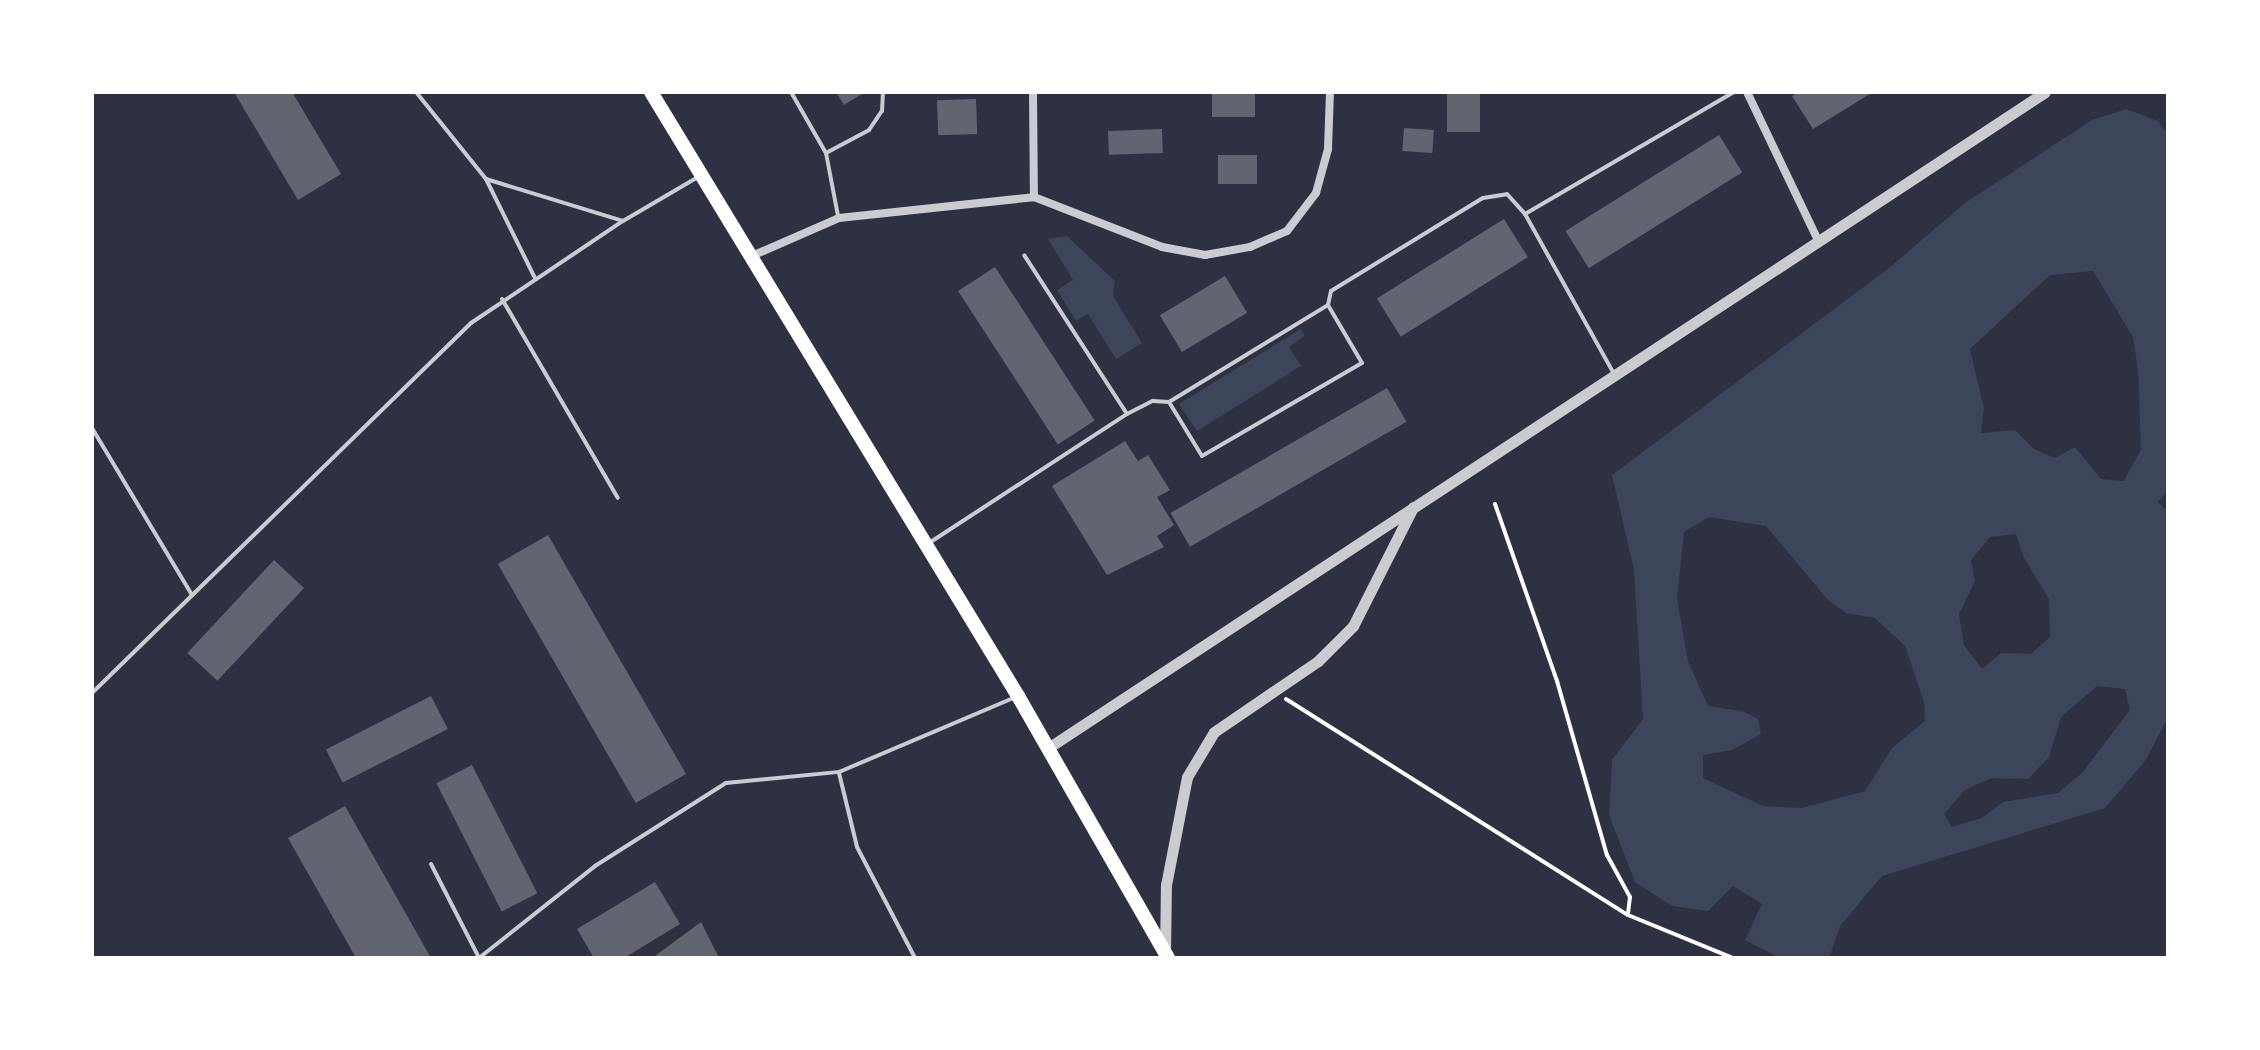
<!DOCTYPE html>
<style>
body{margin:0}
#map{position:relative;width:2260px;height:1050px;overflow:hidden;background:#2d3142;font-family:Raleway,sans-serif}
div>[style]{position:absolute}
.green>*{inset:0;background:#3c4559}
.building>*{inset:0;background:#626471;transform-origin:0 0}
.path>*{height:4px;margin:-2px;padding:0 2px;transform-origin:2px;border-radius:2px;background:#fff}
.service>*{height:4px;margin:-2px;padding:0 2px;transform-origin:2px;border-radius:2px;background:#caccd0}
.minor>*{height:8px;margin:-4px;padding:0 4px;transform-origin:4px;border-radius:4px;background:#caccd0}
.tertiary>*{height:11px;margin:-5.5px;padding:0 5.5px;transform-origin:5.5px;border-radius:5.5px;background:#caccd0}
.primary>*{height:14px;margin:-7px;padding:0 7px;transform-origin:7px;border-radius:7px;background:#fff}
span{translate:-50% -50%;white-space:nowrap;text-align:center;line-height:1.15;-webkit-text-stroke:8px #fff;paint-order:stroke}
.frame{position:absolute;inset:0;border:94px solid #fff;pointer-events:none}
</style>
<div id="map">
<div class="green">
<i style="clip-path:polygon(evenodd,2126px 109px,2158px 121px,2168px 135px,2168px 490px,2158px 502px,2168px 512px,2168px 718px,2145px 761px,2105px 808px,1882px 876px,1840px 926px,1829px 958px,1780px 958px,1745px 940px,1762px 904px,1733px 886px,1708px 911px,1672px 906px,1635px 882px,1609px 815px,1612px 760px,1643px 719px,1634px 570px,1612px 475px,1889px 268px,1965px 203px,2092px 120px,2126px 109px,2093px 271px,2133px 337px,2138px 370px,2141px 449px,2124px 481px,2101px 479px,2075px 447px,2055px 458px,2034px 449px,2015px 430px,1981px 433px,1984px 408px,1970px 349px,2050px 275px,2093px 271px,2126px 109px,1709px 517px,1766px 526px,1828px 600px,1846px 613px,1875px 618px,1905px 646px,1924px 702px,1925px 721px,1892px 748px,1865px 791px,1802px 808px,1763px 806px,1703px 778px,1703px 755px,1732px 750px,1761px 734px,1758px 719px,1742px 711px,1708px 706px,1688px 661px,1677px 598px,1684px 532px,1709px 517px,2126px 109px,2016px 534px,2024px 558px,2049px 599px,2050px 637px,2031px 654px,2001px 653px,1982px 669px,1964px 645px,1959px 614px,1975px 581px,1971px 560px,1990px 537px,2016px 534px,2126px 109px,2097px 686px,2125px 689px,2130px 710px,2082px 773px,2058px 793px,2003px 802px,1982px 818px,1952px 827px,1944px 814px,1965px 790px,1991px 778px,2028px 779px,2049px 757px,2061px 717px,2097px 686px)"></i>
<i style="clip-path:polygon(1067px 236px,1115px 281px,1113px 296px,1142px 343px,1116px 359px,1088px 314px,1076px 321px,1057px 290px,1073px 280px,1048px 239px)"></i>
<i style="clip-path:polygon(1301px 329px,1305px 336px,1289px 347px,1301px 366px,1197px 431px,1179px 404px)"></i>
</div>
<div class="building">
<i style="clip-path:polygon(234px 92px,292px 92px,341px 174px,298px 200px)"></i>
<i style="clip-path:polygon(836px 92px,865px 92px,844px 105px)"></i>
<i style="left:1212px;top:92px;width:43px;height:25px"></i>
<i style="left:1447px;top:92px;width:33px;height:40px"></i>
<i style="clip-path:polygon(1799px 92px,1873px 92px,1813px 129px,1792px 96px)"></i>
<i style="left:976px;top:99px;width:35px;height:39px;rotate:88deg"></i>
<i style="left:1404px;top:128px;width:30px;height:23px;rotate:4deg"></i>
<i style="left:1162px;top:129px;width:24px;height:54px;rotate:88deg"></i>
<i style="left:1719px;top:135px;width:44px;height:181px;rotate:58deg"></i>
<i style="left:1218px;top:155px;width:39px;height:29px"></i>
<i style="left:1504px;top:219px;width:45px;height:150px;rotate:58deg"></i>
<i style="left:995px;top:267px;width:183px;height:44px;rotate:57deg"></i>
<i style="left:1225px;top:276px;width:43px;height:76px;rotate:59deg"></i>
<i style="left:1387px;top:388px;width:39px;height:250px;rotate:60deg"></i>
<i style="clip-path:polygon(1125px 441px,1138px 461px,1148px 455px,1170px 490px,1157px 497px,1174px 525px,1157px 536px,1164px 547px,1107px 575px,1052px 486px)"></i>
<i style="left:548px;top:535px;width:276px;height:58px;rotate:60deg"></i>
<i style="left:274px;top:560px;width:41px;height:127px;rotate:43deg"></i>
<i style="left:431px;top:696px;width:37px;height:118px;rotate:63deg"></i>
<i style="left:472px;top:765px;width:144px;height:40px;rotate:63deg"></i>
<i style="clip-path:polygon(345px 806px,431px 958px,356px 958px,288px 838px)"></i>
<i style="clip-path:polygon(655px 882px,680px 924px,624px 958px,594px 958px,577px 929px)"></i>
<i style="clip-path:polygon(701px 922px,719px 958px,652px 958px)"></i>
</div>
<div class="path">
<i style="left:1495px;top:504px;width:188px;rotate:70.7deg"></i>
<i style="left:1557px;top:681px;width:181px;rotate:74deg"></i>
<i style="left:1607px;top:855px;width:48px;rotate:61.3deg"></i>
<i style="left:1630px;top:897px;width:16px;rotate:97deg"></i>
<i style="left:1286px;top:699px;width:404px;rotate:32.3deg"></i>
<i style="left:1628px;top:915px;width:113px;rotate:22.3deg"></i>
</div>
<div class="service">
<i style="left:416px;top:92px;width:112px;rotate:51.2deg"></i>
<i style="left:486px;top:179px;width:143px;rotate:17deg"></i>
<i style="left:623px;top:221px;width:87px;rotate:-30.4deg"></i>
<i style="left:791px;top:92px;width:70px;rotate:60.2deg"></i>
<i style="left:826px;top:153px;width:64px;rotate:79.2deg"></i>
<i style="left:826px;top:153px;width:49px;rotate:-28.1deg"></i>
<i style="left:869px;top:130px;width:23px;rotate:-56deg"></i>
<i style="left:882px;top:111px;width:19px;rotate:-87deg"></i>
<i style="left:486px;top:179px;width:110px;rotate:63.7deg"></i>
<i style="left:1525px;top:214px;width:242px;rotate:-30.3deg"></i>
<i style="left:502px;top:299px;width:230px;rotate:59.8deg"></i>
<i style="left:1169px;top:402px;width:186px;rotate:-31.4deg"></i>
<i style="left:1127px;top:414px;width:29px;rotate:-27deg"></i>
<i style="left:1153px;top:401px;width:16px;rotate:4deg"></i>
<i style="left:1169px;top:402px;width:63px;rotate:58.6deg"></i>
<i style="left:1202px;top:456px;width:185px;rotate:-30.2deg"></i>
<i style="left:1362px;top:363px;width:67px;rotate:-120.4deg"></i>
<i style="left:1328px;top:305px;width:14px;rotate:-78deg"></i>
<i style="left:1331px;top:291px;width:178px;rotate:-31.5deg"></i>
<i style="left:1483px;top:198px;width:24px;rotate:-9deg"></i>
<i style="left:1507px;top:194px;width:27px;rotate:48deg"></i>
<i style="left:1525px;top:214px;width:183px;rotate:60.9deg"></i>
<i style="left:92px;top:428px;width:195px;rotate:59.1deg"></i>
<i style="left:929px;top:543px;width:236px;rotate:-33.1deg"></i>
<i style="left:1127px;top:414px;width:189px;rotate:-122.9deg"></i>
<i style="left:92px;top:693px;width:530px;rotate:-44.31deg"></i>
<i style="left:471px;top:323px;width:183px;rotate:-33.9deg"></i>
<i style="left:839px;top:773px;width:76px;rotate:76.3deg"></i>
<i style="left:857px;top:847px;width:125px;rotate:62.4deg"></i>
<i style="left:431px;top:864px;width:106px;rotate:62.9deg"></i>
<i style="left:479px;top:958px;width:148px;rotate:-38.4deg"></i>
<i style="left:595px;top:866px;width:155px;rotate:-32.4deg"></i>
<i style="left:726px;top:783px;width:114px;rotate:-5.6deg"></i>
<i style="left:839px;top:772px;width:192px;rotate:-23deg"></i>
</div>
<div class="minor">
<i style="left:1033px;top:92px;width:105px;rotate:89.5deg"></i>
<i style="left:1747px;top:92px;width:166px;rotate:64.4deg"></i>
<i style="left:754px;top:255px;width:93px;rotate:-23.5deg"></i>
<i style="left:839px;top:218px;width:196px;rotate:-6.1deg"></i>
<i style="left:1034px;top:197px;width:137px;rotate:21.3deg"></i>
<i style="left:1162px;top:247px;width:44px;rotate:10.5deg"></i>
<i style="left:1205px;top:255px;width:46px;rotate:-10.1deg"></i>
<i style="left:1250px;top:247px;width:40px;rotate:-23.4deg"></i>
<i style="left:1287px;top:231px;width:48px;rotate:-52.7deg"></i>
<i style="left:1316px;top:193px;width:46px;rotate:-74.7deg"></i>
<i style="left:1328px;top:149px;width:57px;rotate:-88deg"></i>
</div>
<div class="tertiary">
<i style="left:1048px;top:748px;width:1193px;rotate:-33.34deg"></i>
<i style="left:1165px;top:953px;width:68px;rotate:-89.2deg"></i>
<i style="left:1166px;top:885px;width:110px;rotate:-79deg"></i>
<i style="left:1187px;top:777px;width:52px;rotate:-59deg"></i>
<i style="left:1214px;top:732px;width:126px;rotate:-34.3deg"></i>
<i style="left:1318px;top:661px;width:49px;rotate:-45deg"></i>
<i style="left:1353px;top:626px;width:133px;rotate:-63.2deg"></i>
</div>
<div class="primary">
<i style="left:651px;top:92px;width:707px;rotate:58.72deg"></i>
<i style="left:1018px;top:696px;width:302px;rotate:60.2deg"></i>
</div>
<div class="frame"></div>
</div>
